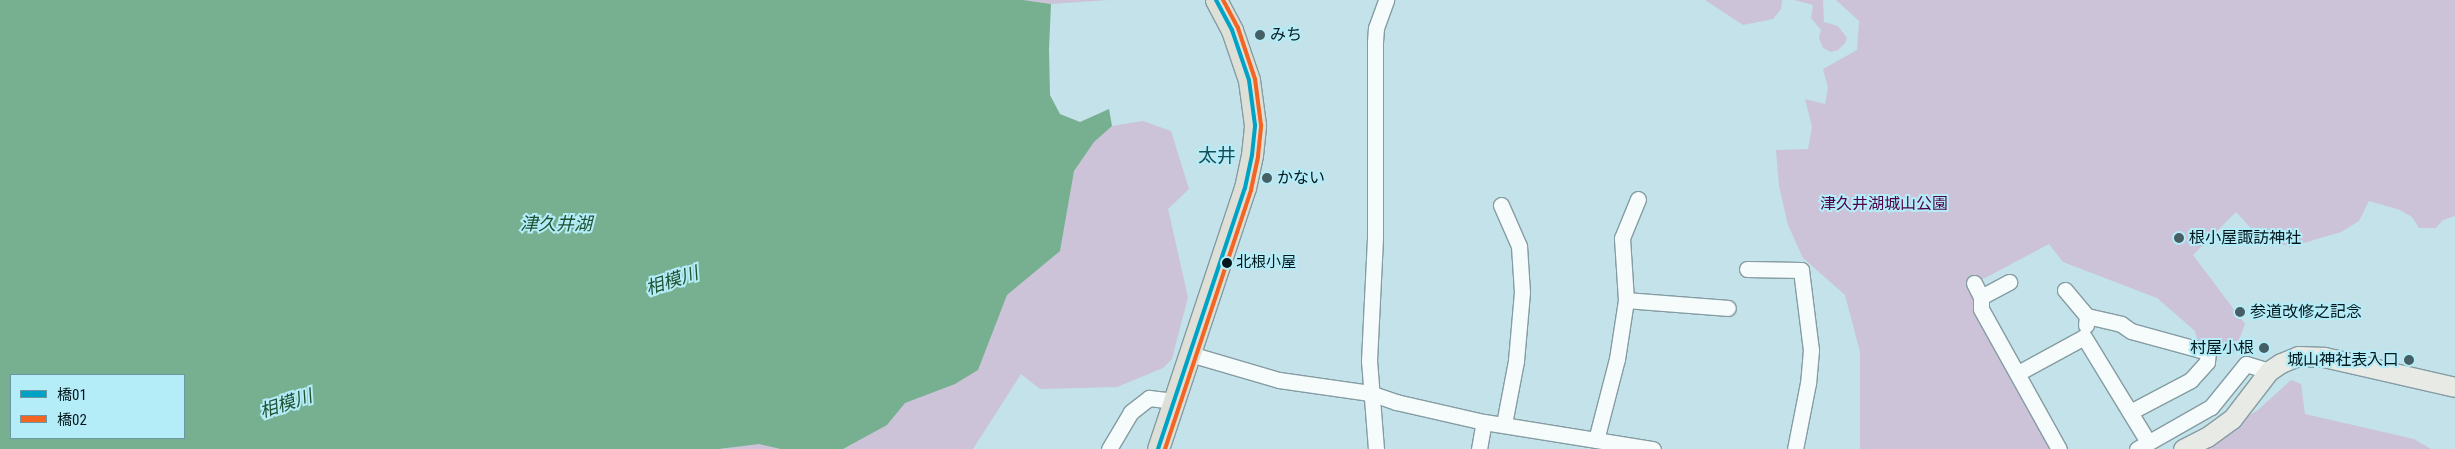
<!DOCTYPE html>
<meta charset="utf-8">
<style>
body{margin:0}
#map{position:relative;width:2455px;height:449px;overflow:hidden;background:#c3e2e9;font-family:"Roboto Condensed","Noto Sans JP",sans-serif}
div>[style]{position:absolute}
.green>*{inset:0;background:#ccc3d9}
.water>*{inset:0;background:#77b090}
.roads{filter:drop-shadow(1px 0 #849ca2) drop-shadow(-1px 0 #849ca2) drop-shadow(0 1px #849ca2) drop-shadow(0 -1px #849ca2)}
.minor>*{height:15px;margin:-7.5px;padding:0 7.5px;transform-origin:7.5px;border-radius:7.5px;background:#f6fbfc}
.major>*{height:19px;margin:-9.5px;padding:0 9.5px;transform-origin:9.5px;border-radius:9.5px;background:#e8eae6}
.highway>*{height:21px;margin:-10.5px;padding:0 10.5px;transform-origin:10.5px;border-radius:10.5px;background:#dee0d8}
.bus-1>*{height:4px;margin:-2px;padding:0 2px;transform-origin:2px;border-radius:2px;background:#00a2c5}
.bus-2>*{height:4px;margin:-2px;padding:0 2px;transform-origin:2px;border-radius:2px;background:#f26522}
.dots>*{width:14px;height:14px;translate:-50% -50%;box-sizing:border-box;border:2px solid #b4ecf8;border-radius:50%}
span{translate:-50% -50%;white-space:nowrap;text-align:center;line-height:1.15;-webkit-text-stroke:4px #b4ecf8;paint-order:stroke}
.bus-label{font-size:15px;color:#03181d}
.left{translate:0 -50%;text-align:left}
.poi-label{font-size:16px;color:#03181d}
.right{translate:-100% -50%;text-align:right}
.park-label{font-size:16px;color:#4f0249}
.water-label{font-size:18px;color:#1f5230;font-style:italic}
.quarter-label{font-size:19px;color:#154f59}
.legend{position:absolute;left:10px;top:374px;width:175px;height:65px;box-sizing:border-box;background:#b4ecf8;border:1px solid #6d97a0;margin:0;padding:6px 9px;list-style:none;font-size:15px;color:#03181d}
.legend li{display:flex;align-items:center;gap:10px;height:25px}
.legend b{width:25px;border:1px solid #6d97a0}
</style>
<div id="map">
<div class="green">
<i style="clip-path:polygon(1023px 0,1109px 0,1051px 4px)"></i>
<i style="clip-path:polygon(1705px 0,1782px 0,1781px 9px,1773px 19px,1743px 25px)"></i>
<i style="clip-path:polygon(1794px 0,1823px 0,1824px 22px,1838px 26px,1847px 38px,1845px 43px,1838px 50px,1831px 52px,1823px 48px,1819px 38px,1821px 30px,1811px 18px,1813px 5px)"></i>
<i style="clip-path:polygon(1836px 0,2455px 0,2455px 216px,2443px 220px,2436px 228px,2419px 228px,2412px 217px,2400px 210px,2369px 201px,2359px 221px,2341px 232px,2290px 247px,2259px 237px,2236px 212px,2193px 255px,2245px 324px,2234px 353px,2203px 347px,2198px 343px,2195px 331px,2157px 298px,2063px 262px,2049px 244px,1970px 286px,2053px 449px,1860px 449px,1860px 352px,1845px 295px,1803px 258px,1788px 225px,1779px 186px,1776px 150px,1808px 149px,1812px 127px,1805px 99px,1825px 104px,1828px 88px,1823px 69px,1857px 50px,1859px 21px)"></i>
<i style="clip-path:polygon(1143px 121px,1171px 131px,1189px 189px,1168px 209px,1188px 297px,1172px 359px,1163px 368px,1117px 387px,1040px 389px,1021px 374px,973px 449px,833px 449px,905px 399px,1007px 292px,1075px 167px,1095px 138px,1112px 126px)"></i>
<i style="clip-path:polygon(2291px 380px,2301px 384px,2305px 414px,2414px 439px,2431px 449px,2196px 449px,2258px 410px)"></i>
<i style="clip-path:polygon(760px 441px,786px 449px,723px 449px)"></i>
</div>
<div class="water">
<i style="clip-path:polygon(evenodd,0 0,1023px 0,1051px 4px,1049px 49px,1050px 95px,1060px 114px,1080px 122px,1109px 109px,1112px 126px,1094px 142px,1074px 171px,1060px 251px,1007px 295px,978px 370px,955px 384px,905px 403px,887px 425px,843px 449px,781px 449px,759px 444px,719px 449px,0 449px,0 0,11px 375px,184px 375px,184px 438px,11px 438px,11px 375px)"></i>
</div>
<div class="roads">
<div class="minor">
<i style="left:1501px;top:205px;width:45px;rotate:66.3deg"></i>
<i style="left:1519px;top:246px;width:46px;rotate:86.3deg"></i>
<i style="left:1522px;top:292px;width:69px;rotate:95deg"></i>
<i style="left:1516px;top:361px;width:64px;rotate:100.8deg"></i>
<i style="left:1747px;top:269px;width:54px;rotate:1.1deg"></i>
<i style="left:1801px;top:270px;width:81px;rotate:82.9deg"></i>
<i style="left:1811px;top:350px;width:33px;rotate:95deg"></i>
<i style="left:1808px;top:383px;width:67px;rotate:101.1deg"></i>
<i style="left:1974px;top:283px;width:16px;rotate:63deg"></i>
<i style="left:1981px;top:297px;width:12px;rotate:90deg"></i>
<i style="left:1981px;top:309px;width:160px;rotate:60.9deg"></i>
<i style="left:2065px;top:290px;width:34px;rotate:50deg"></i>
<i style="left:2087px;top:316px;width:9px;rotate:96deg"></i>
<i style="left:1981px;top:297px;width:32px;rotate:-28deg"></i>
<i style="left:1626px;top:300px;width:102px;rotate:4.5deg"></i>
<i style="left:2087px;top:316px;width:35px;rotate:13deg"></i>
<i style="left:2121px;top:324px;width:12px;rotate:35deg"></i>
<i style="left:2131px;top:331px;width:80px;rotate:15.3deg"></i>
<i style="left:2208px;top:352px;width:10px;rotate:96deg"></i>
<i style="left:2207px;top:362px;width:24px;rotate:132deg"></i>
<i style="left:2191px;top:380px;width:69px;rotate:152.3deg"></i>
<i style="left:1190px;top:354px;width:93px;rotate:16.3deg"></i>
<i style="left:1279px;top:380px;width:92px;rotate:8.1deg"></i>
<i style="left:1370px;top:393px;width:28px;rotate:19deg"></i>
<i style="left:1396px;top:402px;width:90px;rotate:12.8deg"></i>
<i style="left:1484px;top:422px;width:171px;rotate:9.1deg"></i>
<i style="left:2018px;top:373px;width:75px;rotate:-28.6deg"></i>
<i style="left:2084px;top:337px;width:123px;rotate:58.6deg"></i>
<i style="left:1596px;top:440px;width:84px;rotate:-75.5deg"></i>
<i style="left:1617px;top:359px;width:60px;rotate:-81.3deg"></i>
<i style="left:1626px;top:300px;width:62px;rotate:-93.7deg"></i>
<i style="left:1622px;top:238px;width:42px;rotate:-67.7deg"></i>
<i style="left:1109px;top:449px;width:43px;rotate:-59.3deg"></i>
<i style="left:1131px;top:412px;width:23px;rotate:-38deg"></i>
<i style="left:1149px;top:398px;width:25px;rotate:7deg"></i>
<i style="left:1376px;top:449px;width:88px;rotate:-94.5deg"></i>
<i style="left:1369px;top:361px;width:124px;rotate:-87.2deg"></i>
<i style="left:1375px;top:237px;width:195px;rotate:-90deg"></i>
<i style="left:1375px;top:42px;width:14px;rotate:-86deg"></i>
<i style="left:1376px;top:28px;width:30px;rotate:-70deg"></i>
<i style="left:1479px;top:449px;width:27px;rotate:-80deg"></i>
<i style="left:2137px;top:449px;width:85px;rotate:-29.6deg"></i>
<i style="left:2211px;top:407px;width:55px;rotate:-50.9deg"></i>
<i style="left:2246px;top:364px;width:24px;rotate:17deg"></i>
</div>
<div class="major">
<i style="left:2183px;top:449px;width:27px;rotate:-27deg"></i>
<i style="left:2207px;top:437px;width:31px;rotate:-36deg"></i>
<i style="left:2232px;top:419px;width:61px;rotate:-52.4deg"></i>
<i style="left:2269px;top:371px;width:14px;rotate:-34deg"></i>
<i style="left:2281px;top:363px;width:18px;rotate:-22deg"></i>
<i style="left:2298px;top:356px;width:26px;rotate:2deg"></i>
<i style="left:2324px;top:357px;width:134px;rotate:12.9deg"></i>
</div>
<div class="highway">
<i style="left:1158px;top:449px;width:275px;rotate:-71.6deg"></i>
<i style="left:1245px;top:188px;width:34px;rotate:-78deg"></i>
<i style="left:1252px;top:155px;width:30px;rotate:-84deg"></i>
<i style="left:1255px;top:125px;width:45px;rotate:-97.6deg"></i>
<i style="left:1249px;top:80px;width:53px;rotate:-108.8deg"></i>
<i style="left:1232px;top:30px;width:34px;rotate:-118deg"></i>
</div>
</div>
<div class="bus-1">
<i style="left:1158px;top:449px;width:275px;rotate:-71.6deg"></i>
<i style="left:1245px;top:188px;width:34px;rotate:-78deg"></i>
<i style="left:1252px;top:155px;width:30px;rotate:-84deg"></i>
<i style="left:1255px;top:125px;width:45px;rotate:-97.6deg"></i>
<i style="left:1249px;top:80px;width:53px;rotate:-108.8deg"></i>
<i style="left:1232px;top:30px;width:34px;rotate:-118deg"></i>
</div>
<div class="bus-2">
<i style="left:1165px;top:449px;width:273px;rotate:-71.6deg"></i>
<i style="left:1251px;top:190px;width:35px;rotate:-78deg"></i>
<i style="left:1258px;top:156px;width:31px;rotate:-84deg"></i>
<i style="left:1261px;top:125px;width:46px;rotate:-97.4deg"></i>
<i style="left:1255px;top:79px;width:54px;rotate:-108.4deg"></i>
<i style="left:1238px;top:28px;width:32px;rotate:-118deg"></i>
</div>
<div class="dots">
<i style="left:1260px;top:35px;background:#465f64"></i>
<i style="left:1267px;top:178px;background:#465f64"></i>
<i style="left:2179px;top:238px;background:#465f64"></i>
<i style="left:1227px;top:263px;background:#03181d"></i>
<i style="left:2240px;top:312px;background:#465f64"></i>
<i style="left:2264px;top:348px;background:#465f64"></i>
<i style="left:2409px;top:360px;background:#465f64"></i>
</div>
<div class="bus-label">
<span class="left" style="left:1236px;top:263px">北根小屋</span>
</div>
<div class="poi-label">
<span class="left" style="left:1270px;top:35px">みち</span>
<span class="left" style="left:1277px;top:178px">かない</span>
<span class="left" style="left:2189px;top:238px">根小屋諏訪神社</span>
<span class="left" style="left:2250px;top:312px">参道改修之記念</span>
<span class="right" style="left:2254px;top:348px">村屋小根</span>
<span class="right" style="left:2399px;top:360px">城山神社表入口</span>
</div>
<div class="park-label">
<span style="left:1884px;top:204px">津久井湖城山公園</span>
</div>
<div class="water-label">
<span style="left:556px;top:224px">津久井湖</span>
<span style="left:672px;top:281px;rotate:-18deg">相模川</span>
<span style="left:286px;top:404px;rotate:-18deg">相模川</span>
</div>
<div class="quarter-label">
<span style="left:1217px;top:156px">太井</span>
</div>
<ul class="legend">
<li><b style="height:6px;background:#00a2c5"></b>橋01</li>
<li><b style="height:6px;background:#f26522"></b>橋02</li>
</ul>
</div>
